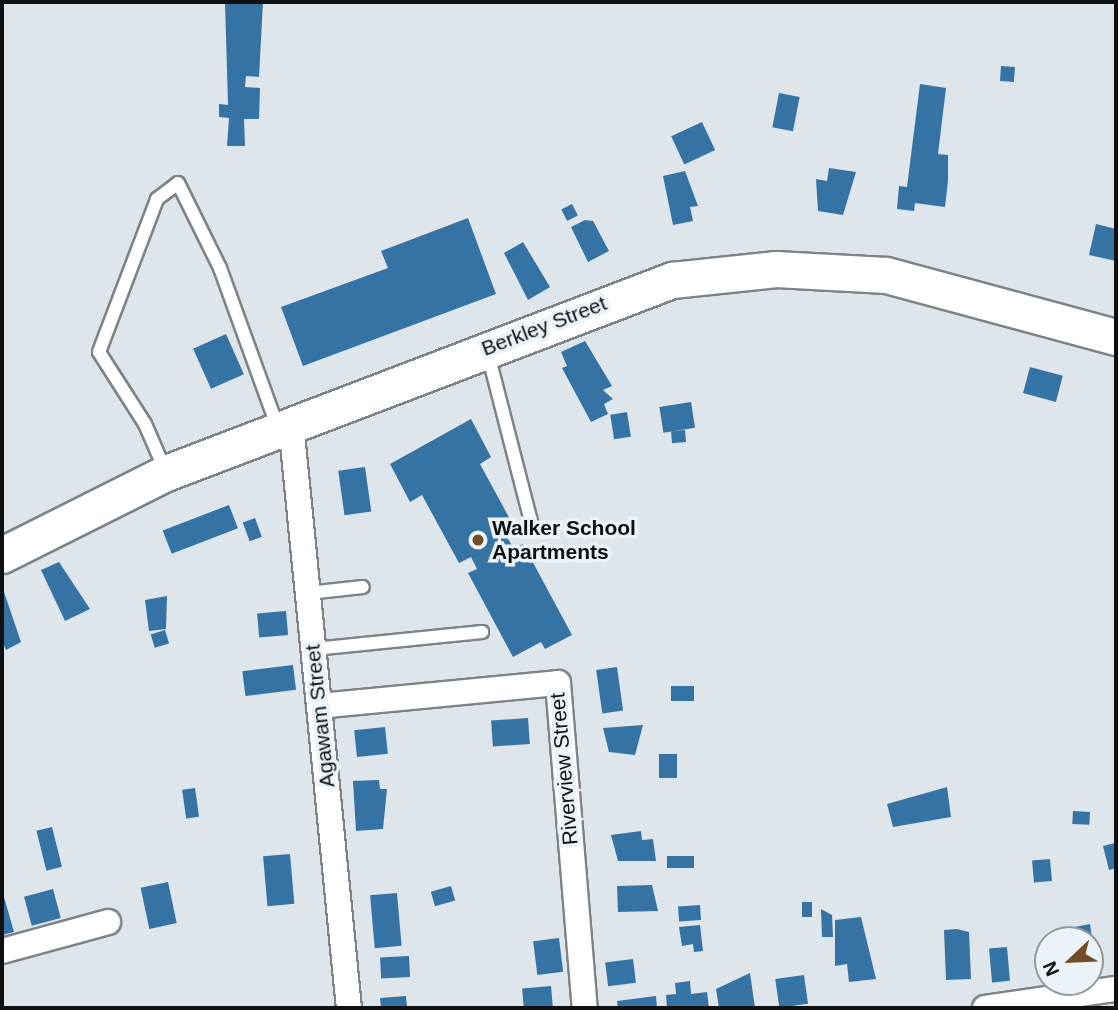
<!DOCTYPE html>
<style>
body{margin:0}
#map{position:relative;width:1118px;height:1010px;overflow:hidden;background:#dee5eb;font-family:Helvetica,sans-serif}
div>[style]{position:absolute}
.building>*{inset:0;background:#3673a5;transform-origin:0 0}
.roads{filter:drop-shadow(2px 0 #7d8388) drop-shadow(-2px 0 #7d8388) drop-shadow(0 2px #7d8388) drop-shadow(0 -2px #7d8388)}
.lane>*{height:12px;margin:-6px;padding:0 6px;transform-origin:6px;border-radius:6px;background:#fff}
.street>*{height:24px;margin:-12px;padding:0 12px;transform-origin:12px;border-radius:12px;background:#fff}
.secondary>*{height:35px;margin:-17.5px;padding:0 17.5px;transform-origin:17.5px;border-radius:17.5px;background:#fff}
.dots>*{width:19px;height:19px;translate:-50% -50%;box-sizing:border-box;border:4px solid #ebf2f8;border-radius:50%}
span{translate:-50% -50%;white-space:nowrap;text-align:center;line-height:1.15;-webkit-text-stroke:7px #ebf2f8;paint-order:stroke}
.street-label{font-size:21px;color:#0e1012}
.poi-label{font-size:21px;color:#0e1012;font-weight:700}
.left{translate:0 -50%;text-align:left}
.frame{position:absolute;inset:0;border:4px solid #0e1012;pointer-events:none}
.north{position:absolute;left:1034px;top:926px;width:70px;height:70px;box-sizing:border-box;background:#ebf2f8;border:2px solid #93989c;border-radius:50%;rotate:247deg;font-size:19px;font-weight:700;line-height:28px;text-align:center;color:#0e1012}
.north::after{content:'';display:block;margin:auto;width:24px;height:32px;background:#724e28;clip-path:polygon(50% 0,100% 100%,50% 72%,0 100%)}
</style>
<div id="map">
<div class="building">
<i style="clip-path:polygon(225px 2px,263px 2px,259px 77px,246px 76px,245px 87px,260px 88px,259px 119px,244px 119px,245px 146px,227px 146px,229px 118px,219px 117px,219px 104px,228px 105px)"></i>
<i style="left:1001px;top:66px;width:14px;height:15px;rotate:4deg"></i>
<i style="clip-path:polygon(920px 84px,946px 88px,938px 154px,948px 155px,948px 181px,945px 207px,915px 203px,914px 211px,897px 209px,899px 186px,907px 187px)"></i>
<i style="left:779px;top:93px;width:21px;height:35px;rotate:11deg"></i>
<i style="left:702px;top:122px;width:31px;height:34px;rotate:65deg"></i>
<i style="clip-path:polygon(829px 168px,856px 172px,843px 215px,818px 211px,816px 179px,827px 181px)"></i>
<i style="clip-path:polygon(685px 171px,698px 206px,690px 207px,693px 221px,673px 225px,663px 176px)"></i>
<i style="left:572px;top:204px;width:13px;height:12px;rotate:63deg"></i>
<i style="clip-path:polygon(468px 218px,496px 294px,303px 366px,281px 307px,388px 268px,381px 251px)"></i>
<i style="clip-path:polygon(585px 220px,593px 221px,609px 251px,588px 262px,571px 227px)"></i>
<i style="clip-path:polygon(1096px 224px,1116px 229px,1116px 261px,1089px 255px)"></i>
<i style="clip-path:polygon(523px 242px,550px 287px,528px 300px,504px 253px)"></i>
<i style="left:226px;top:334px;width:44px;height:36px;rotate:66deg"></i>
<i style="clip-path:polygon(585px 341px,612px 386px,603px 390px,613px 399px,604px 404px,608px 414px,591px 422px,562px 368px,567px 366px,561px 352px)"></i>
<i style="left:1030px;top:367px;width:34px;height:27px;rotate:15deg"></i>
<i style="left:691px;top:402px;width:26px;height:32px;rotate:81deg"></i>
<i style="left:627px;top:412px;width:25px;height:17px;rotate:81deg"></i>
<i style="clip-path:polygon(471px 419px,491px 457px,480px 464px,517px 532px,507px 537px,514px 549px,523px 544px,572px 635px,545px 649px,541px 642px,513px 657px,468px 573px,477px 569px,471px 557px,459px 563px,422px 495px,410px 502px,390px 464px)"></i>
<i style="left:685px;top:430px;width:12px;height:14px;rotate:85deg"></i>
<i style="left:365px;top:467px;width:45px;height:27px;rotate:82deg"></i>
<i style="left:229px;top:505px;width:25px;height:71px;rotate:69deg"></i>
<i style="left:255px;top:518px;width:20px;height:13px;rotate:70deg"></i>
<i style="clip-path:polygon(59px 562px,90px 609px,65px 621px,41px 570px)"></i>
<i style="clip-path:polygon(4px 592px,21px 642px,6px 650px,2px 641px)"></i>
<i style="clip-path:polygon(167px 596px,166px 629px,149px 631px,145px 600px)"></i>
<i style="left:286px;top:611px;width:24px;height:29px;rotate:85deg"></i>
<i style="left:165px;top:630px;width:14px;height:15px;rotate:73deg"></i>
<i style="left:293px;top:665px;width:25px;height:51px;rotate:83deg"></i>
<i style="left:617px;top:667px;width:44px;height:21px;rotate:82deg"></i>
<i style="left:671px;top:686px;width:23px;height:15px"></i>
<i style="left:528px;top:718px;width:26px;height:37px;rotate:86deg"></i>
<i style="clip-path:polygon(643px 725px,635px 755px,609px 752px,603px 728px)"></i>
<i style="left:385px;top:727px;width:27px;height:31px;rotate:84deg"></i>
<i style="left:659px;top:754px;width:18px;height:24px"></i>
<i style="clip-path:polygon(379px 780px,380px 789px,387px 789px,383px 829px,356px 831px,353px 781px)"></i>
<i style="clip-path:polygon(947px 787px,951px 817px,893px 827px,887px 804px)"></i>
<i style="left:195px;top:788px;width:29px;height:13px;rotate:82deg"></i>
<i style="left:1073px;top:811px;width:17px;height:13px;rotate:3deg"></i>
<i style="left:52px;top:827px;width:41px;height:16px;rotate:76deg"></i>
<i style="clip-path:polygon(641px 831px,642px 840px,653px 839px,656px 861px,618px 861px,611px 835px)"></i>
<i style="clip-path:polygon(1115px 843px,1116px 868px,1109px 870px,1103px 846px)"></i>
<i style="left:290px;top:854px;width:50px;height:27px;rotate:85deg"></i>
<i style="left:694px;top:856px;width:12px;height:27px;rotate:90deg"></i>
<i style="left:1050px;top:859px;width:22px;height:18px;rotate:85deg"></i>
<i style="left:168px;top:882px;width:42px;height:28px;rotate:78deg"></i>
<i style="clip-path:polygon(652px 885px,658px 911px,618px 912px,617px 886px)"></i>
<i style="left:451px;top:886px;width:15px;height:21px;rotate:74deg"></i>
<i style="left:53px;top:889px;width:30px;height:30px;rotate:75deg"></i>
<i style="clip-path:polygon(2px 890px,14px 932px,2px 935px)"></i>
<i style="left:397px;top:893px;width:53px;height:27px;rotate:85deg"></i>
<i style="left:802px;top:902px;width:10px;height:15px"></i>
<i style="left:700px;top:905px;width:15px;height:22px;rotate:86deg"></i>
<i style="clip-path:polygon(821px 909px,832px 915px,833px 937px,822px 937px)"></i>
<i style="clip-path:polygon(861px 917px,876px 979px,849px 982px,847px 964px,835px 966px,835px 920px)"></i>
<i style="clip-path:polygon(1090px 924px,1096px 966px,1090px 967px,1090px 940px,1060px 940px,1059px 930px)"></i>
<i style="clip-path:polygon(700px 925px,703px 951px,694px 952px,693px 944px,682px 946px,679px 927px)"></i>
<i style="clip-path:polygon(957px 929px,969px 932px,971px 979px,946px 980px,944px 930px)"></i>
<i style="left:559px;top:938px;width:34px;height:26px;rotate:83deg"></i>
<i style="left:1007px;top:947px;width:34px;height:18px;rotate:85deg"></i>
<i style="left:409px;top:956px;width:21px;height:29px;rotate:87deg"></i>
<i style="left:633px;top:959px;width:24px;height:28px;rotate:83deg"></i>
<i style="clip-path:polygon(750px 973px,755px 1008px,719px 1008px,716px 989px)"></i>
<i style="left:804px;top:975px;width:29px;height:29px;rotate:82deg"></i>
<i style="clip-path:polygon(690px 981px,691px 994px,707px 992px,709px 1008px,667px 1008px,666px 995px,676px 994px,675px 983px)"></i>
<i style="left:551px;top:986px;width:22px;height:29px;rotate:85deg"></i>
<i style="clip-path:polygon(406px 996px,407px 1008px,381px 1008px,380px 998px)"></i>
<i style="clip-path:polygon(656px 996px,657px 1008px,618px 1008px,617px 1001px)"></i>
</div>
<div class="roads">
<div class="lane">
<i style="left:488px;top:354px;width:181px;rotate:75.6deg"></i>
<i style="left:165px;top:470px;width:50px;rotate:-113.5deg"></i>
<i style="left:145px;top:424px;width:85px;rotate:-122.6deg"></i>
<i style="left:99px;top:352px;width:164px;rotate:-69.2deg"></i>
<i style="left:157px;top:199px;width:26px;rotate:-37deg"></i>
<i style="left:178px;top:183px;width:95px;rotate:63.7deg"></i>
<i style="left:220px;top:268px;width:170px;rotate:70.1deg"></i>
<i style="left:308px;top:593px;width:55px;rotate:-6.2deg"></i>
<i style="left:314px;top:649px;width:169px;rotate:-5.8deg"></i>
</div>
<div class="street">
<i style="left:291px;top:424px;width:587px;rotate:84.33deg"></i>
<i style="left:319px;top:706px;width:240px;rotate:-5.5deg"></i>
<i style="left:558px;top:683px;width:326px;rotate:85.3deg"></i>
<i style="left:2px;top:951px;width:110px;rotate:-15.3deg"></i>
<i style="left:985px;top:1008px;width:132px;rotate:-8.3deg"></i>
</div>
<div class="secondary">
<i style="left:2px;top:555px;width:183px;rotate:-26.6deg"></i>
<i style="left:166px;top:473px;width:542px;rotate:-20.88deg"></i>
<i style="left:672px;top:280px;width:105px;rotate:-6deg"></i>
<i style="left:776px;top:269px;width:110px;rotate:3.1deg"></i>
<i style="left:886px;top:275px;width:238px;rotate:15.1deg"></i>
</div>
</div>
<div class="dots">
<i style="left:478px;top:540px;background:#724e28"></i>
</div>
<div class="street-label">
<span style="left:544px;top:326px;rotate:-21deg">Berkley Street</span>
<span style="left:320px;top:716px;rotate:-96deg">Agawam Street</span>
<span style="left:564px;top:769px;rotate:-95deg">Riverview Street</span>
</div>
<div class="poi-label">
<span class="left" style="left:492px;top:540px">Walker School<br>Apartments</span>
</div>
<div class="frame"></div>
<div class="north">N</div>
</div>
